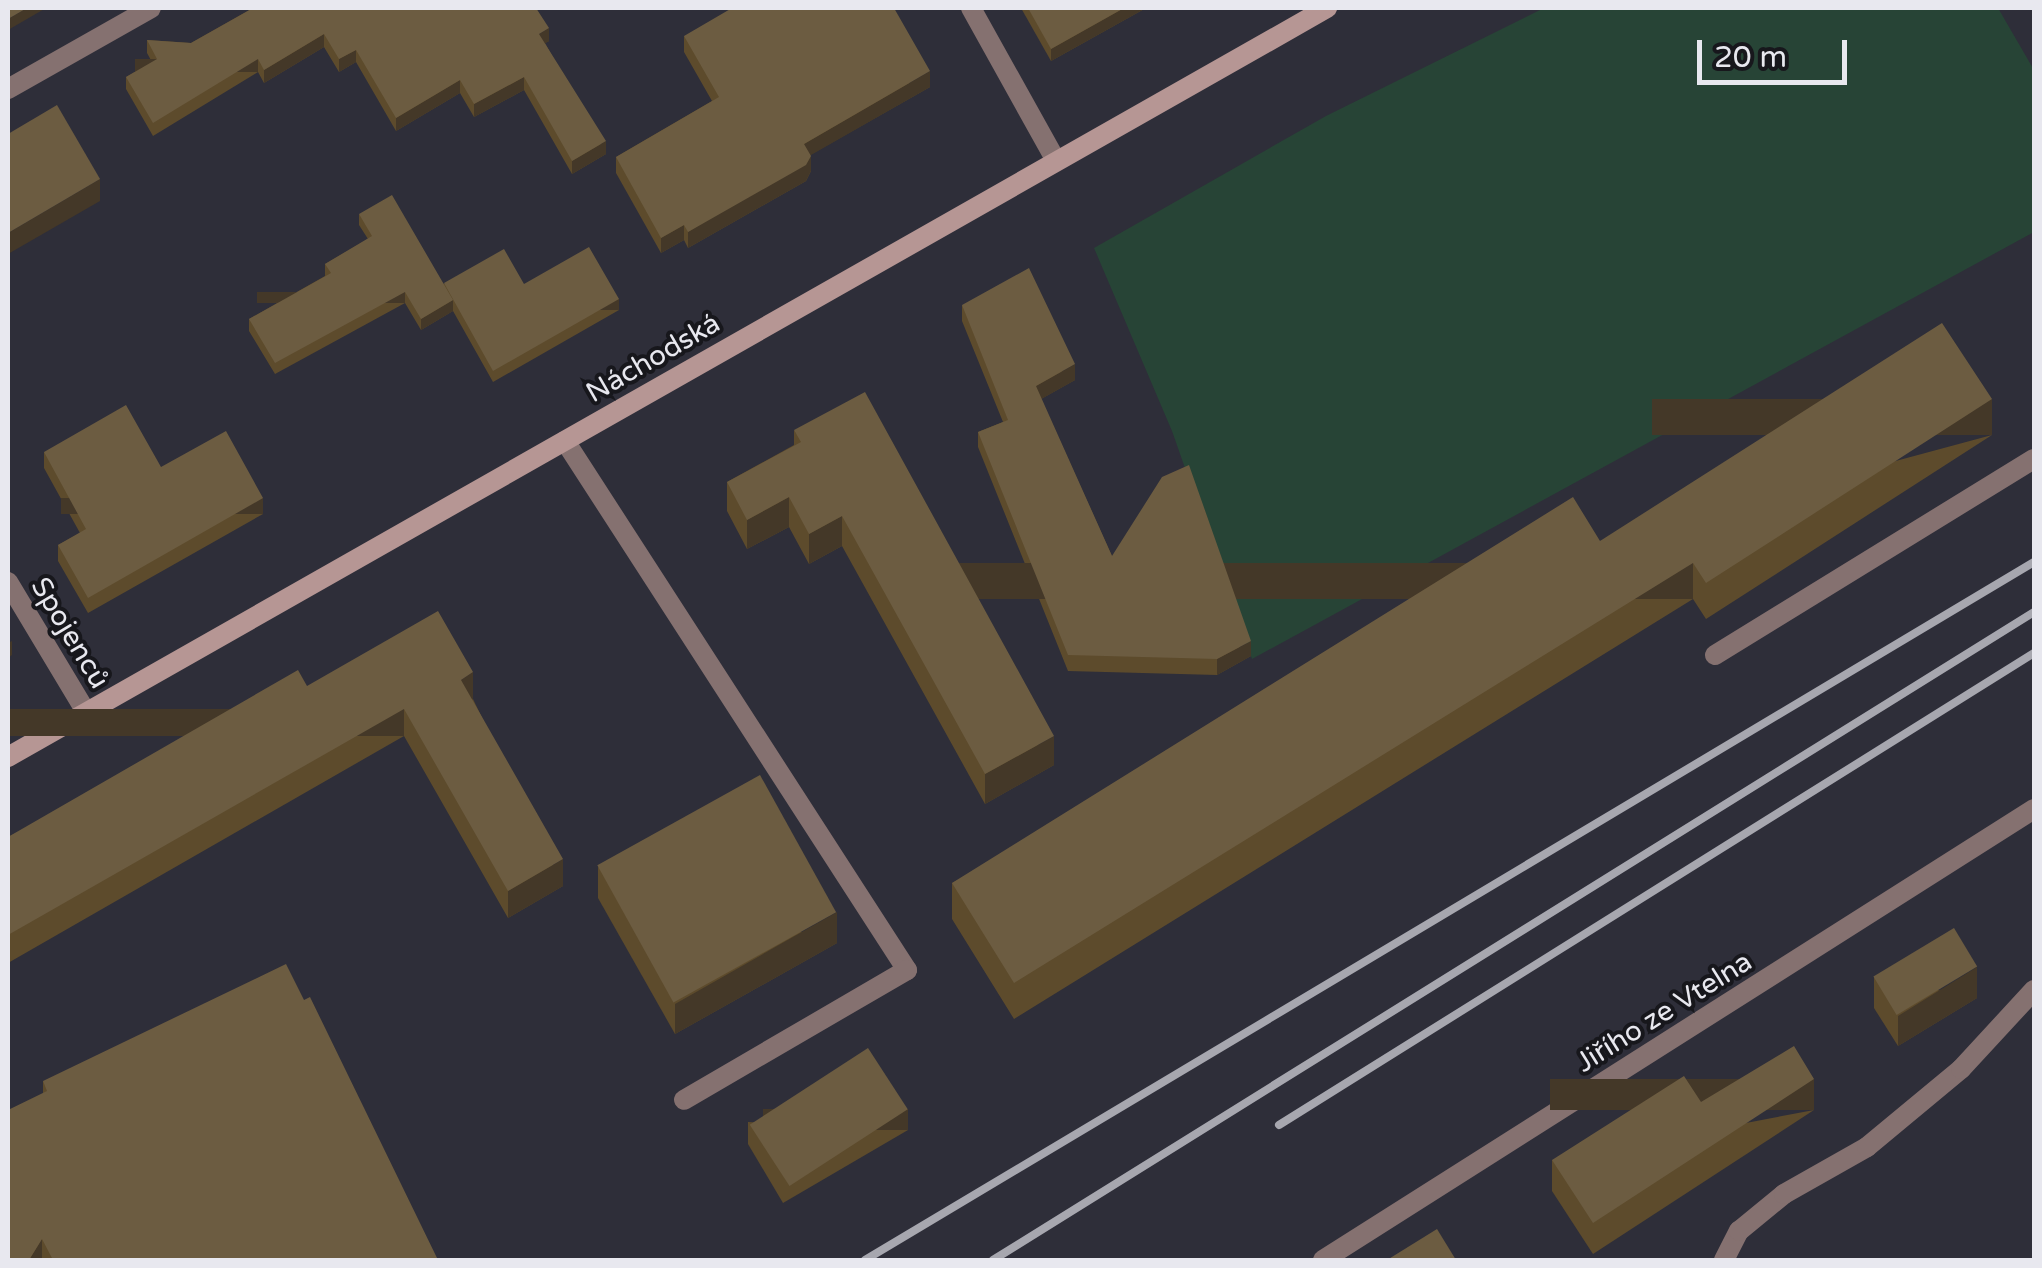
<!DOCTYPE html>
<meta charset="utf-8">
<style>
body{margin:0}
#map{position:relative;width:2042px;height:1268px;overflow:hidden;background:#2e2e39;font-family:"Varela Round",sans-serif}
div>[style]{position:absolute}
.green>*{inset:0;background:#274436}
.service>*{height:20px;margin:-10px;padding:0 10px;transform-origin:10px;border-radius:10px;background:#857170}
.minor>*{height:20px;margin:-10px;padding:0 10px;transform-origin:10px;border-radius:10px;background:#857170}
.secondary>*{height:20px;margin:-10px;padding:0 10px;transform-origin:10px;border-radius:10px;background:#b69694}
.rail>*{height:8px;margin:-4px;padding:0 4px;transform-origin:4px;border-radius:4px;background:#a7a7af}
.wall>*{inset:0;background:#5d4b2c}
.shaded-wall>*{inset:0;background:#443828;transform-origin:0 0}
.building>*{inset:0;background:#6c5c41;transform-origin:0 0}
span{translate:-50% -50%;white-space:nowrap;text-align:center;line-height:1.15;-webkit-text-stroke:8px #17171c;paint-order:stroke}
.street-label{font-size:28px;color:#e8e8ef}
.frame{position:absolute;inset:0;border:10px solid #e8e8ef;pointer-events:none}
.scale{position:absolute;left:1697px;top:40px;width:150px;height:45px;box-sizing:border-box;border:5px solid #e8e8ef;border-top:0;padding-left:12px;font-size:30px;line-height:35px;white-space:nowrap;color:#e8e8ef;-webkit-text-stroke:8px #17171c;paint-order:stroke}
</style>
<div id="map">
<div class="green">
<i style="clip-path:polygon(1544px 8px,1998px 8px,2034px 70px,2034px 232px,1252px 659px,1172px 431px,1094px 248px,1326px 116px)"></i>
</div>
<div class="service">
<i style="left:565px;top:441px;width:630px;rotate:57.12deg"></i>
<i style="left:907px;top:970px;width:258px;rotate:149.8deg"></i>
<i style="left:1715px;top:655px;width:374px;rotate:-31.6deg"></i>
<i style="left:1724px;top:1260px;width:33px;rotate:-63deg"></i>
<i style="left:1739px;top:1231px;width:58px;rotate:-39.4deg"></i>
<i style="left:1784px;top:1194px;width:95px;rotate:-29.5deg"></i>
<i style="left:1867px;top:1147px;width:122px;rotate:-39.7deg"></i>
<i style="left:1961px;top:1069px;width:108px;rotate:-47.3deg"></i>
</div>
<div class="minor">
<i style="left:971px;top:8px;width:175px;rotate:60.9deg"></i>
<i style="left:8px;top:89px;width:164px;rotate:-29.5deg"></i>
<i style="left:8px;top:582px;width:152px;rotate:59deg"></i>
<i style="left:1323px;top:1260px;width:842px;rotate:-32.39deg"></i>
</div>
<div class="secondary">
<i style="left:8px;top:757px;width:1517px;rotate:-29.59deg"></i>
</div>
<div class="rail">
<i style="left:1279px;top:1125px;width:890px;rotate:-32.01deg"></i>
<i style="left:865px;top:1260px;width:1362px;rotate:-30.84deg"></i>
<i style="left:993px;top:1260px;width:1226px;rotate:-31.9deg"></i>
</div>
<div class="wall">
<i style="clip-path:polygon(253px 8px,549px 41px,545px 43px,606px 154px,572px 174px,524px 90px,474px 117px,460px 93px,396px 131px,356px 62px,339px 72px,324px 47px,264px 83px,258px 72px,153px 136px,126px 89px,126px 77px,152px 62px,147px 53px,147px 40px,191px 43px)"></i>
<i style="clip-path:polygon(1021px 8px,1146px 8px,1051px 61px)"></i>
<i style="clip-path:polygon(684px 36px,930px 87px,810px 155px,811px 171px,806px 181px,688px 248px,684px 240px,661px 253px,616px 173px,616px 157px,712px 101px,684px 52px)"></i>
<i style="clip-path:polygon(359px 214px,444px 284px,524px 284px,619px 310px,493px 382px,453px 311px,421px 330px,405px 303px,275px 374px,249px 331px,249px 319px,325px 276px,325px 264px,368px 239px,359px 225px)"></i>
<i style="clip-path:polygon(962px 305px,1075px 380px,1041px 399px,1112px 556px,1251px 656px,1217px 675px,1068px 671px,978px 447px,978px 432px,1003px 422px,962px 321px)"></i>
<i style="clip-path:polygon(794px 430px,1054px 765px,985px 804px,842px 546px,809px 564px,789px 527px,747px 549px,727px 511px,727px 482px,794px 445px)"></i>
<i style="clip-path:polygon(1992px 435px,1706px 619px,1693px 599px,1014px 1019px,952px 919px,952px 883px,1600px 541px)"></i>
<i style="clip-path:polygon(44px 452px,161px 467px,263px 514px,88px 613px,58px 561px,58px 545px,80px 533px,44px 468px)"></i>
<i style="clip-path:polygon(307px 686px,473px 699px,563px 886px,508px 918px,404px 736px,8px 963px,8px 837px)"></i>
<i style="clip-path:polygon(598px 867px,837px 943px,675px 1034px,598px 898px)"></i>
<i style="clip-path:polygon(1874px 977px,1977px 998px,1898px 1046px,1874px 1008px)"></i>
<i style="clip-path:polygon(43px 1081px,438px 1260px,8px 1260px,43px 1093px)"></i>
<i style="clip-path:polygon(1814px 1110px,1593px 1254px,1552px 1191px,1552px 1160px)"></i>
<i style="clip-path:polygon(748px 1122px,908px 1130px,783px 1203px,748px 1144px)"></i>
</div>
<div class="shaded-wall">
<i style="clip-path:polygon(27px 8px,46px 8px,8px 30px,8px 19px)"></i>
<i style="clip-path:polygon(1124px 8px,1146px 8px,1051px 61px,1051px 49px)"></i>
<i style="clip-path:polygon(549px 28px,549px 41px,539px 47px,539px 34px)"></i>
<i style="clip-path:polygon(324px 34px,324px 47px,264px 83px,264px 70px)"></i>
<i style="clip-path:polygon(356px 50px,356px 62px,339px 72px,339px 59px)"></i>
<i style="left:258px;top:59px;width:13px;height:123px;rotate:90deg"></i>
<i style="clip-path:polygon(930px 71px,930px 87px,804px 159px,804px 144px)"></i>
<i style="clip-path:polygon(524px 77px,524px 90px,474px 117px,474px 104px)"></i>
<i style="clip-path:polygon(460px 80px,460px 93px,396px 131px,396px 118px)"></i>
<i style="clip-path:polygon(606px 141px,606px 154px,572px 174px,572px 161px)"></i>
<i style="clip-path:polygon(811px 156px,811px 171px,806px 181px,688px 248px,688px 232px)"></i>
<i style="clip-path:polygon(100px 179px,100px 201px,8px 254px,8px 233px)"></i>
<i style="clip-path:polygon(684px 225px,684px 240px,661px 253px,661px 238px)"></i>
<i style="left:405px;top:292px;width:11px;height:148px;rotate:90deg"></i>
<i style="left:619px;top:299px;width:11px;height:145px;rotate:90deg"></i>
<i style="clip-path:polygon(453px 300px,453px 311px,421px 330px,421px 319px)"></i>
<i style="clip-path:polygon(1075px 364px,1075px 380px,1036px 402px,1036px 386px)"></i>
<i style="left:1992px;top:399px;width:36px;height:340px;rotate:90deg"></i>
<i style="clip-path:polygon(789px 497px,789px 527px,747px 549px,747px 520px)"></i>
<i style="left:263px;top:498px;width:16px;height:202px;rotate:90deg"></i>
<i style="clip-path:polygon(842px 516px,842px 546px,809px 564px,809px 534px)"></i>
<i style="left:1693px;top:563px;width:36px;height:798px;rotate:90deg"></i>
<i style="clip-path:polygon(12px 641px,12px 655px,8px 658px,8px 643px)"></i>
<i style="clip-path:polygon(1251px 641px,1251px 656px,1217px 675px,1217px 659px)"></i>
<i style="clip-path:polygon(473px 672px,473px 699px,461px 707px,461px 680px)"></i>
<i style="left:404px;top:709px;width:27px;height:456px;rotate:90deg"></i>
<i style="clip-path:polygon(1054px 736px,1054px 765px,985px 804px,985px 774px)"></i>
<i style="clip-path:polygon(563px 859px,563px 886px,508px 918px,508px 891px)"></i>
<i style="clip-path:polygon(837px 912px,837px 943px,675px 1034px,675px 1004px)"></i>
<i style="clip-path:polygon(1977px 967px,1977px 998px,1898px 1046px,1898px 1016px)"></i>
<i style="left:1814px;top:1079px;width:31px;height:264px;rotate:90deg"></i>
<i style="left:908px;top:1109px;width:21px;height:145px;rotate:90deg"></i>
<i style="clip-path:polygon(42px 1239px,42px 1260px,29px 1260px)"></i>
</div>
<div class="building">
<i style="clip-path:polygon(8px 8px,27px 8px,8px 19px)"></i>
<i style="clip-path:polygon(253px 8px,536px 8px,549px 28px,539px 34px,606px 141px,572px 161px,524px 77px,474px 104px,460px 80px,396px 118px,356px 50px,339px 59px,324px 34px,264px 70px,258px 59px,153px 123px,126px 77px,157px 59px,147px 40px,191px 43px)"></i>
<i style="clip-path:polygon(732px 8px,894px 8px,930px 71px,804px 144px,811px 156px,806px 165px,688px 232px,684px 225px,661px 238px,616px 157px,719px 97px,684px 36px)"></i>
<i style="clip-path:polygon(1028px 8px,1124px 8px,1051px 49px)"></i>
<i style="clip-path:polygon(57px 105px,100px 179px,8px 233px,8px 134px)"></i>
<i style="clip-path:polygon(392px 195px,453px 300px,421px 319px,405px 292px,275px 363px,249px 319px,331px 273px,325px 264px,372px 236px,359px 214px)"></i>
<i style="clip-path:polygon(589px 247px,619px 299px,493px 371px,444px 283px,504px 249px,524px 284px)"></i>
<i style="clip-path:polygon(1029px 268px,1075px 364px,1036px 386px,1112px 556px,1162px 477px,1189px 465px,1251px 641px,1217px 659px,1068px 655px,978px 432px,1008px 420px,962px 305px)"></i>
<i style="clip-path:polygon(1942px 323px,1992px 399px,1706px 583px,1693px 563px,1014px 983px,952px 883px,1573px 497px,1600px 541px)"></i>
<i style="clip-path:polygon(865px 392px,1054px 736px,985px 774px,842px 516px,809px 534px,789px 497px,747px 520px,727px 482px,801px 442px,794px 430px)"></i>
<i style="clip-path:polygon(126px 405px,161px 467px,226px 431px,263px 498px,88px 598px,58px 545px,86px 529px,44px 452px)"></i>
<i style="clip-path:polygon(438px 611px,473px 672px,461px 680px,563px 859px,508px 891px,404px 709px,8px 935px,8px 837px,298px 670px,307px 686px)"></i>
<i style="left:760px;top:775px;width:157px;height:186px;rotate:61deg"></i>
<i style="left:1954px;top:928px;width:45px;height:94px;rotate:59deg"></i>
<i style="clip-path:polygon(286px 964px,304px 1000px,310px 997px,438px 1260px,53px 1260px,42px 1239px,29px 1260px,8px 1260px,8px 1110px,47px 1091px,43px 1081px)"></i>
<i style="clip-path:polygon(1794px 1046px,1814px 1079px,1593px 1223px,1552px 1160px,1684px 1076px,1701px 1102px)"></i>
<i style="left:868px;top:1048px;width:73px;height:141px;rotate:57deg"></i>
<i style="clip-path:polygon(1437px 1229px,1456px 1260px,1387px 1260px)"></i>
</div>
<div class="street-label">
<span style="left:653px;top:358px;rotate:-30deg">Náchodská</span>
<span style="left:70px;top:633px;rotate:59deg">Spojenců</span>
<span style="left:1664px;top:1012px;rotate:-32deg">Jiřího ze Vtelna</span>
</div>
<div class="frame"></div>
<div class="scale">20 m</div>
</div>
